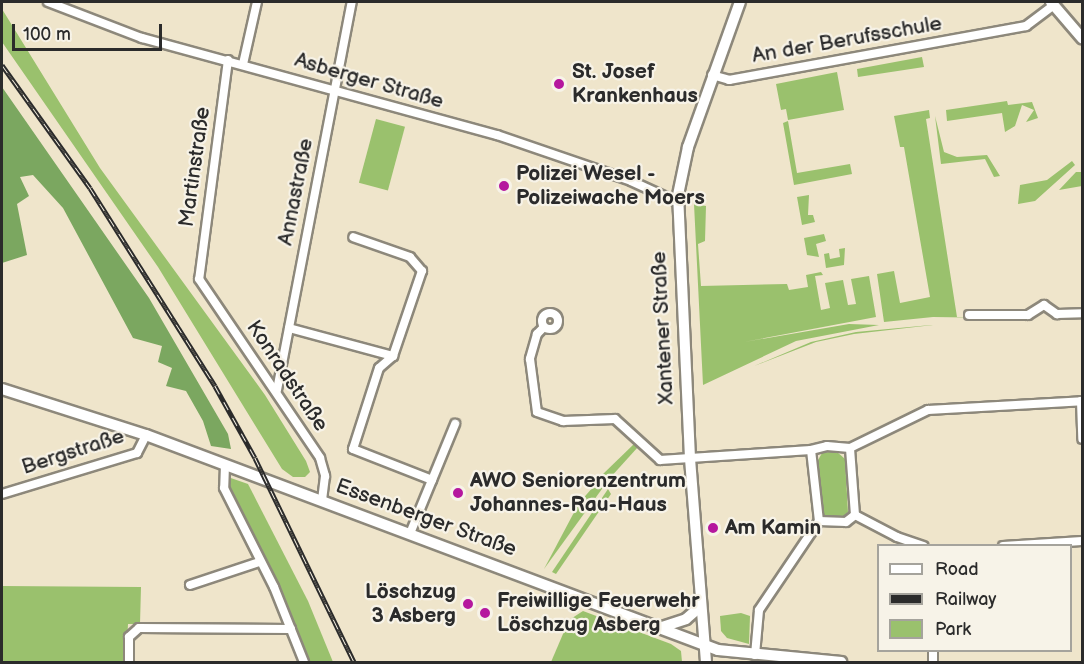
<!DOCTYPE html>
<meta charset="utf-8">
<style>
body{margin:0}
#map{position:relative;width:1084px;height:664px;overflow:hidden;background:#efe5cb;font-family:"Balsamiq Sans",sans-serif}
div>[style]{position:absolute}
.green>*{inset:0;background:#9ac16d;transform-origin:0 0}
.forest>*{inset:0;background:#7ba760}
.roads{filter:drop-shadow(2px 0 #8d887b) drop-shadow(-2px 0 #8d887b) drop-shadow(0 2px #8d887b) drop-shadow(0 -2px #8d887b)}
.street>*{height:8px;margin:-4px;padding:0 4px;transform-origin:4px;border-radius:4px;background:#fff}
.street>.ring{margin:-4px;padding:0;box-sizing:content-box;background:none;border:8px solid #fff;border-radius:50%}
.secondary>*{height:10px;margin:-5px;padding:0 5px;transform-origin:5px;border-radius:5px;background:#fff}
.rail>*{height:5px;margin-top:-2.5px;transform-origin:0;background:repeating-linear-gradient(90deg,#f7f3e8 0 9px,#2b2b2b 0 18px);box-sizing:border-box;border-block:2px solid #2b2b2b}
.dots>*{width:16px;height:16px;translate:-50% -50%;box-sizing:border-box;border:3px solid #f7f3e8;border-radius:50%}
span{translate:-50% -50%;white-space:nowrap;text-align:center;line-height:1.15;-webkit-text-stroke:4.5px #f7f3e8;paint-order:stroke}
.street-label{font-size:21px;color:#2b2b2b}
.poi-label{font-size:21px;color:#2b2b2b;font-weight:700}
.left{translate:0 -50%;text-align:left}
.right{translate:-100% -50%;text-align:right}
.frame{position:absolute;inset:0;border:3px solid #2b2b2b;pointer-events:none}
.legend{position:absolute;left:877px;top:544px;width:195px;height:108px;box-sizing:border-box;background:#f7f3e8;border:2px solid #a5a39c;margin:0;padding:8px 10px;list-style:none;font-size:18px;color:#2b2b2b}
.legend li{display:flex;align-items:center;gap:12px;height:30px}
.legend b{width:30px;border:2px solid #a5a39c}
.scale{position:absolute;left:12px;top:24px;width:150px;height:27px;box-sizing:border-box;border:3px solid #2b2b2b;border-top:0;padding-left:8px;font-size:18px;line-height:21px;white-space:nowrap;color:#2b2b2b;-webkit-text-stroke:4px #f7f3e8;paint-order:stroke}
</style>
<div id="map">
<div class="green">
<i style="clip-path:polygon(2px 9px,100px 168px,265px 395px,306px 461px,310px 472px,305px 477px,293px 477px,282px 469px,158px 267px,2px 42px)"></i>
<i style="clip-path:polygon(922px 57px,924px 67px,858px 77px,857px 69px)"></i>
<i style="clip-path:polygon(837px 72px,844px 110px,788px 120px,786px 109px,781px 110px,776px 84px)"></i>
<i style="clip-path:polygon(1007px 101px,1008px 105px,1032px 102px,1038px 118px,1026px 122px,1034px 110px,1022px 105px,1015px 126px,1005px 132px,1002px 113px,947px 121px,946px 110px)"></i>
<i style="clip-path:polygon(929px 110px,930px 118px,926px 119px,957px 317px,1082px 319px,933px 317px,884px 322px,877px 274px,894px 271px,900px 303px,930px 297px,904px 147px,900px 147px,894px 116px)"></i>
<i style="clip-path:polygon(935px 116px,944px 152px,957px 157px,987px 155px,1000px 176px,994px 177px,985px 159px,941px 164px)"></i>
<i style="left:376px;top:119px;width:30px;height:66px;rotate:15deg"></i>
<i style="clip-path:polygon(788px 121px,797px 173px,850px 164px,852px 174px,794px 185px,783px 123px)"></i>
<i style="clip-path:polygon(1072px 161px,1075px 165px,1035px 201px,1018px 204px,1020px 185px,1047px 180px)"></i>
<i style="clip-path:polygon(1076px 172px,1082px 172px,1082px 186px,1059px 190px)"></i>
<i style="clip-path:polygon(809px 195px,808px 215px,813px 215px,815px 222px,802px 225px,797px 197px)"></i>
<i style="clip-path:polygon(694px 204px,706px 206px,705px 241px,698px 244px,701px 286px,787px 284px,789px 290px,808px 287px,806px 275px,821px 272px,823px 275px,815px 276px,821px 310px,830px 308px,825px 283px,843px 280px,848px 305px,856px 304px,851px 279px,869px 276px,876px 317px,744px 342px,849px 324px,879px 325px,796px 341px,703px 385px)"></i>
<i style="clip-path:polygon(824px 234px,826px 241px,816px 244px,819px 257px,807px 255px,804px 238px)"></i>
<i style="clip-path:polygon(845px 248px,844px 265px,826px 268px,824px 254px,829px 253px,830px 259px,840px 257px,839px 249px)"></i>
<i style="clip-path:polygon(1082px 324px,933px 325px,854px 334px,816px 342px,754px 366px,811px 342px,856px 332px,931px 325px)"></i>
<i style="clip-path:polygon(634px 444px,638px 447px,609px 479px,603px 474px)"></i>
<i style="clip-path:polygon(836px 451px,845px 459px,848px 512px,842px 518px,824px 518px,820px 513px,817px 462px,822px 453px)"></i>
<i style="clip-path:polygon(225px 476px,248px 484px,308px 601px,333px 662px,309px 662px)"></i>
<i style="clip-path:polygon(601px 478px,607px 482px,544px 569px,579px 503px)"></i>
<i style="clip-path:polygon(608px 489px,611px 494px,556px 574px,552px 572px)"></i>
<i style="clip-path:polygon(2px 586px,141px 587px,140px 624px,128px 624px,126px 662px,2px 662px)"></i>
<i style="clip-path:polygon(583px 611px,671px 644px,681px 651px,682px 662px,551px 662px,569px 620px)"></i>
<i style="clip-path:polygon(741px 613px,750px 616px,749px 644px,727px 638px,721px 631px,720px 616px)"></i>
</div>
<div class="forest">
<i style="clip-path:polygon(2px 87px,149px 298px,228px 434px,231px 449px,211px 446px,203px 421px,186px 391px,166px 386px,172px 368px,158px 362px,162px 346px,133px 338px,63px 208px,33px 175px,20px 177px,29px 196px,17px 204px,27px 255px,2px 263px)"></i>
</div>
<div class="roads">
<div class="street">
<i style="left:48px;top:2px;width:101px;rotate:21deg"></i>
<i style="left:142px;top:38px;width:368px;rotate:15.3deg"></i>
<i style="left:497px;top:135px;width:142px;rotate:18.9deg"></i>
<i style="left:631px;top:181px;width:51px;rotate:24.5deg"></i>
<i style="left:228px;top:60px;width:221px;rotate:97.5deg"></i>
<i style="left:199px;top:279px;width:216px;rotate:55.9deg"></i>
<i style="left:320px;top:458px;width:19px;rotate:74deg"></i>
<i style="left:325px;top:476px;width:24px;rotate:97deg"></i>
<i style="left:243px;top:64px;width:64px;rotate:-77.3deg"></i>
<i style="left:712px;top:75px;width:18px;rotate:16deg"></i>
<i style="left:729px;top:80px;width:302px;rotate:-10.3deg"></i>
<i style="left:1026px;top:26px;width:35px;rotate:-37deg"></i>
<i class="ring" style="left:542px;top:313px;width:8px;height:8px"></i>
<i style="left:969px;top:315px;width:59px"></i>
<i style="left:1028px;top:315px;width:19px;rotate:-32deg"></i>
<i style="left:1044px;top:305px;width:16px;rotate:35deg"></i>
<i style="left:1057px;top:314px;width:25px;rotate:-2deg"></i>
<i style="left:544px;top:327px;width:10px;rotate:135deg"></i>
<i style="left:537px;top:334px;width:26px;rotate:106deg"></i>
<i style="left:530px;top:359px;width:53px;rotate:82.5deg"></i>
<i style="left:537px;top:412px;width:28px;rotate:19deg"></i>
<i style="left:563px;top:421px;width:52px;rotate:-2.2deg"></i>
<i style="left:615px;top:419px;width:61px;rotate:42.3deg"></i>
<i style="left:660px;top:460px;width:151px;rotate:-3.8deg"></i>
<i style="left:811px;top:450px;width:16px;rotate:-14deg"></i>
<i style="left:827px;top:446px;width:23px;rotate:5deg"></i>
<i style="left:850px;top:448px;width:87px;rotate:-26deg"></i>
<i style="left:928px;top:410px;width:154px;rotate:-3.3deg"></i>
<i style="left:289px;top:328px;width:108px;rotate:15.1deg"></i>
<i style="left:393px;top:356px;width:90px;rotate:-71.2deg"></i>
<i style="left:422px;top:271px;width:18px;rotate:-131deg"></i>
<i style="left:410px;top:257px;width:60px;rotate:-160.7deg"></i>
<i style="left:393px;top:356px;width:18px;rotate:139deg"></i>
<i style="left:379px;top:368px;width:85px;rotate:107.8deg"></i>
<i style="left:353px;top:449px;width:85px;rotate:21.4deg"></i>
<i style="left:277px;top:390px;width:395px;rotate:-79.1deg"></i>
<i style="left:1081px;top:401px;width:38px;rotate:88deg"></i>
<i style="left:811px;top:450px;width:71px;rotate:83.6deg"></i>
<i style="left:225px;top:465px;width:23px;rotate:92deg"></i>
<i style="left:224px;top:488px;width:111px;rotate:63.2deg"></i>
<i style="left:274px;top:587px;width:81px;rotate:68.2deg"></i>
<i style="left:2px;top:494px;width:141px;rotate:-16.9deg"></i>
<i style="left:137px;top:453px;width:20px;rotate:-63deg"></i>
<i style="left:855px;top:515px;width:47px;rotate:27.6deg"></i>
<i style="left:897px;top:537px;width:28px;rotate:19deg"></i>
<i style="left:819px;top:521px;width:27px;rotate:2deg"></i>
<i style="left:846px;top:522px;width:11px;rotate:-38deg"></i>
<i style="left:855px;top:515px;width:67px;rotate:-94.3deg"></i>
<i style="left:411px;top:531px;width:116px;rotate:-67.6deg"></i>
<i style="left:1003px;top:546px;width:79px;rotate:-3.6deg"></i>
<i style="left:190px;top:585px;width:73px;rotate:-18.4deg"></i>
<i style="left:933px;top:650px;width:12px;rotate:90deg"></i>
<i style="left:755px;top:655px;width:45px;rotate:-84.9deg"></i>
<i style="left:759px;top:610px;width:107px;rotate:-56deg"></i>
<i style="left:129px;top:662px;width:25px;rotate:-90deg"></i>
<i style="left:129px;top:637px;width:13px;rotate:-42deg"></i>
<i style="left:139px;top:628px;width:152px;rotate:0.4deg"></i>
</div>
<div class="secondary">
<i style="left:1051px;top:2px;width:48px;rotate:49.3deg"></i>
<i style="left:2px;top:389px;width:151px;rotate:17.7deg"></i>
<i style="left:146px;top:435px;width:611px;rotate:20.6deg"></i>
<i style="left:718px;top:650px;width:124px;rotate:5.6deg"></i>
<i style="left:662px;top:627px;width:25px;rotate:-18deg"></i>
<i style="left:686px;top:619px;width:18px;rotate:-41deg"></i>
<i style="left:706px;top:662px;width:205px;rotate:-94.5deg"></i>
<i style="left:690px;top:458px;width:263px;rotate:-92.6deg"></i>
<i style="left:678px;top:195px;width:49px;rotate:-78.2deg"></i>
<i style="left:688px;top:147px;width:154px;rotate:-70.3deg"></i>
</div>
</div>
<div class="rail">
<i style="left:2px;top:65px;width:151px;rotate:54.4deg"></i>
<i style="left:90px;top:188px;width:234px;rotate:57.7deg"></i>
<i style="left:215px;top:386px;width:82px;rotate:60.9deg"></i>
<i style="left:255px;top:458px;width:227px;rotate:64.1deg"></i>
</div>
<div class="dots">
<i style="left:559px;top:84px;background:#b5179e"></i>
<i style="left:504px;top:186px;background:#b5179e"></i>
<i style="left:458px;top:493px;background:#b5179e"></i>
<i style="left:713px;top:528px;background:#b5179e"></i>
<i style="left:468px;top:604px;background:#b5179e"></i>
<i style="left:485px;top:613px;background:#b5179e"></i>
</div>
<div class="street-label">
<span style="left:847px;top:40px;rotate:-10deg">An der Berufsschule</span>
<span style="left:369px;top:81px;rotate:16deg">Asberger Straße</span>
<span style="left:195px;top:167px;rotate:-82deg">Martinstraße</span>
<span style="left:296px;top:192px;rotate:-79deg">Annastraße</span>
<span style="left:663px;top:328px;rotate:-93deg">Xantener Straße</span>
<span style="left:287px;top:376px;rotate:56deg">Konradstraße</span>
<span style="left:73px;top:452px;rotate:-18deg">Bergstraße</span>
<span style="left:426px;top:518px;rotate:20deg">Essenberger Straße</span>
</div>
<div class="poi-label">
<span class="left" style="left:572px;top:84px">St. Josef<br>Krankenhaus</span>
<span class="left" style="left:516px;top:186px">Polizei Wesel -<br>Polizeiwache Moers</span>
<span class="left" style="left:470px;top:493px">AWO Seniorenzentrum<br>Johannes-Rau-Haus</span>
<span class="left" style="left:725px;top:528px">Am Kamin</span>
<span class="right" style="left:456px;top:604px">Löschzug<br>3 Asberg</span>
<span class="left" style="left:497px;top:613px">Freiwillige Feuerwehr<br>Löschzug Asberg</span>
</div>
<div class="frame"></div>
<ul class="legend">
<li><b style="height:8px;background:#fff"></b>Road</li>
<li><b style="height:8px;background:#2b2b2b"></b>Railway</li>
<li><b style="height:16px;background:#9ac16d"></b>Park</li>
</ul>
<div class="scale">100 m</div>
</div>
